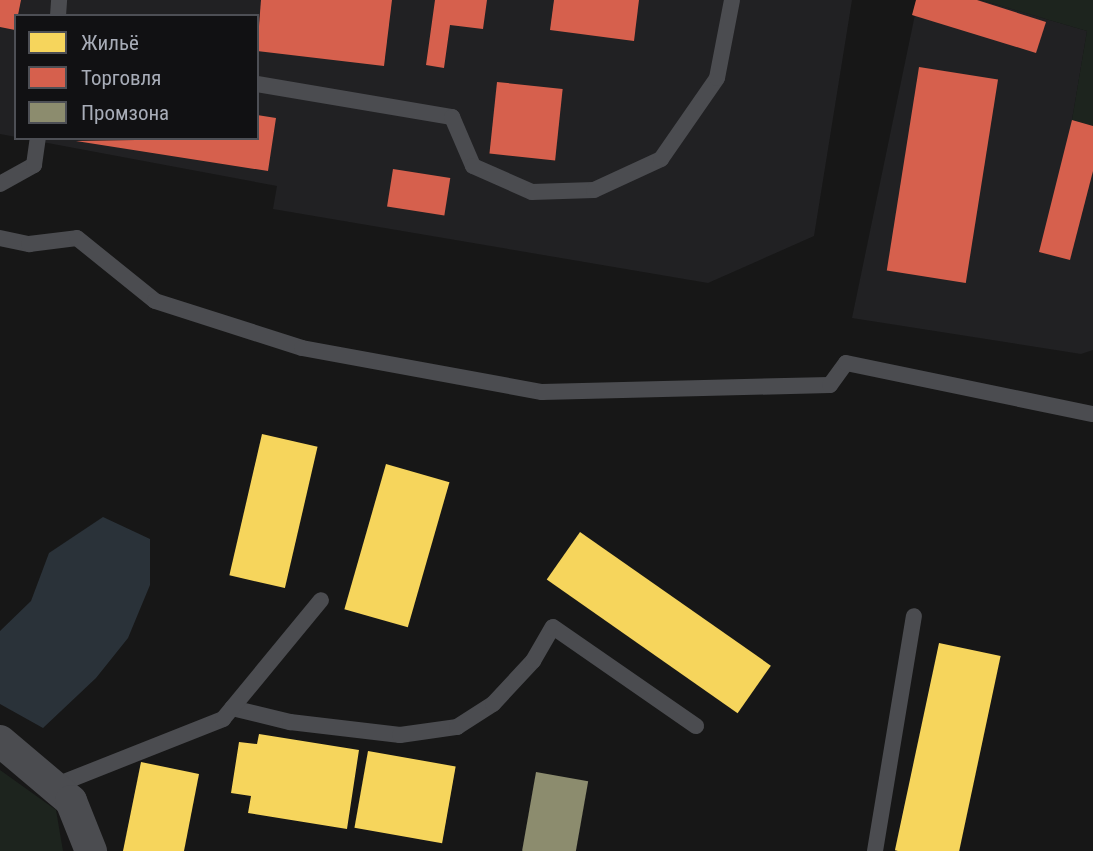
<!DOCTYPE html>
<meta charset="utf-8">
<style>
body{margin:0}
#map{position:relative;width:1093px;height:851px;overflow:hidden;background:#171717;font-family:"Roboto Condensed",sans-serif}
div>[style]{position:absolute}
.built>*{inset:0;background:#212123}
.green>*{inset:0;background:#1d241e}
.water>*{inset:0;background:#2a3239}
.homes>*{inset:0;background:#f6d55c;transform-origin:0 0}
.shops>*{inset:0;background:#d6604d;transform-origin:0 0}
.industry>*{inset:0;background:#8c8c6e;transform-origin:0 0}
.service>*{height:16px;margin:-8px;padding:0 8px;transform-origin:8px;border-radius:8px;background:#4b4c50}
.minor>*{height:32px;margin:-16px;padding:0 16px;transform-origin:16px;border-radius:16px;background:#4b4c50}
span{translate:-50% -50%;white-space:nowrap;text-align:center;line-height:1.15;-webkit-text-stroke:7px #111113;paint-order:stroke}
.legend{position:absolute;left:14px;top:14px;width:245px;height:126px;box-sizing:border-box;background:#111113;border:2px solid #4d4f55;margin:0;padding:9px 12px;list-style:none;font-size:21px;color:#a8adb8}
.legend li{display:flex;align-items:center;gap:14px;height:35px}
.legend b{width:35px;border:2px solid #4d4f55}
</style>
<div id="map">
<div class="built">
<i style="clip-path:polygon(0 0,852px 0,814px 236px,708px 283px,273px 209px,277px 186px,21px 138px,257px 138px,257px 16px,16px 16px,16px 137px,0 134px)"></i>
<i style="clip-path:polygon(918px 0,981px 0,1087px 31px,1072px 120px,1093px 126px,1093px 350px,1081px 354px,852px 318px)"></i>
</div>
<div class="green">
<i style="clip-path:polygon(981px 0,1093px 0,1093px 126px,1072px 120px,1087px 31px)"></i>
<i style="clip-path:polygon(0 770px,56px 810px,63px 851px,0 851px)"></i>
</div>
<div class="water">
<i style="clip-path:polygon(103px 517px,150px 539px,150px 585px,128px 638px,96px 678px,43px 728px,0 704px,0 631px,31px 601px,49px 553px)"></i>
</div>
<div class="homes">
<i style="left:262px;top:434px;width:57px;height:145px;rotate:13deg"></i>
<i style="left:386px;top:464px;width:66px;height:151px;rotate:16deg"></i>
<i style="left:580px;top:532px;width:233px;height:58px;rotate:35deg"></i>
<i style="left:939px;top:643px;width:63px;height:212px;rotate:12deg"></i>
<i style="clip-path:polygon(259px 734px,359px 750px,347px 829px,248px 813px,251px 796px,231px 793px,239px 742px,257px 744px)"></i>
<i style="left:368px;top:751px;width:89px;height:78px;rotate:10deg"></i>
<i style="clip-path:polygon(141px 762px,199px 774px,184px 851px,123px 851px)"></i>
</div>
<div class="shops">
<i style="clip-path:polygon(0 0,21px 0,15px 30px,0 27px)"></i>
<i style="clip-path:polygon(261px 0,392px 0,384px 66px,257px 51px)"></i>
<i style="clip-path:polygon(435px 0,487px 0,483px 29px,450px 25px,444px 68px,426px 65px)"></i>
<i style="clip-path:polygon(554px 0,639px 0,634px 41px,550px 30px)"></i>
<i style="clip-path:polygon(916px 0,977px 0,1046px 22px,1036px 53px,912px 15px)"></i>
<i style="left:919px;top:67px;width:80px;height:206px;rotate:9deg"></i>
<i style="left:497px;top:82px;width:66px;height:72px;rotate:6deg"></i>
<i style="clip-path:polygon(257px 115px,276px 118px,268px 171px,76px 141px,257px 138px)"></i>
<i style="clip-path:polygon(1072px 120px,1093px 126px,1093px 171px,1070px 260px,1039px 252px)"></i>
<i style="left:393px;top:169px;width:58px;height:38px;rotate:9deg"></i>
</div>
<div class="industry">
<i style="left:536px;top:772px;width:53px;height:80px;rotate:10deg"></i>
</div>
<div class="service">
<i style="left:58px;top:16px;width:16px;rotate:-86deg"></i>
<i style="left:257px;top:84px;width:198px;rotate:9.6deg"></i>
<i style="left:452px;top:117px;width:53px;rotate:66.8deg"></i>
<i style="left:473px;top:166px;width:64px;rotate:23.8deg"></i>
<i style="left:532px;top:192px;width:62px;rotate:-1.8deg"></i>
<i style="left:594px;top:190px;width:74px;rotate:-24.8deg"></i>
<i style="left:661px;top:159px;width:98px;rotate:-55.3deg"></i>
<i style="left:717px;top:78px;width:79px;rotate:-79.1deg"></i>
<i style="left:0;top:184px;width:39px;rotate:-29deg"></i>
<i style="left:34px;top:165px;width:27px;rotate:-82deg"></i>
<i style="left:0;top:238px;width:30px;rotate:12deg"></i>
<i style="left:29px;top:244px;width:48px;rotate:-7.1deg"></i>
<i style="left:77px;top:238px;width:100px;rotate:38.9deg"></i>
<i style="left:155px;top:301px;width:154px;rotate:17.7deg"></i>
<i style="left:302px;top:348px;width:244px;rotate:10.4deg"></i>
<i style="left:542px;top:392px;width:288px;rotate:-1.4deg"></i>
<i style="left:830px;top:385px;width:27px;rotate:-54deg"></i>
<i style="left:846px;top:363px;width:252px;rotate:11.7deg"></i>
<i style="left:232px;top:708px;width:60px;rotate:13.6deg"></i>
<i style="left:290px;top:722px;width:111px;rotate:6.7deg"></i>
<i style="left:400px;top:735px;width:58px;rotate:-8deg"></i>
<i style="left:457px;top:727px;width:43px;rotate:-32.6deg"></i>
<i style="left:493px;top:704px;width:59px;rotate:-47.1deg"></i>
<i style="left:533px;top:661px;width:39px;rotate:-60deg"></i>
<i style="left:553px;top:627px;width:174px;rotate:34.7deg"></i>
<i style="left:54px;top:786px;width:182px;rotate:-21.6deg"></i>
<i style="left:223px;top:719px;width:154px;rotate:-50.5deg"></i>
<i style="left:875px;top:851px;width:238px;rotate:-80.6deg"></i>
</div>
<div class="minor">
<i style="left:0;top:741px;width:93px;rotate:40.2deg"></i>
<i style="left:71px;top:801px;width:54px;rotate:68.2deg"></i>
</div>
<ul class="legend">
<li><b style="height:19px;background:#f6d55c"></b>Жильё</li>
<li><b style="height:19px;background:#d6604d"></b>Торговля</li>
<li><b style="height:19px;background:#8c8c6e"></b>Промзона</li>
</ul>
</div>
